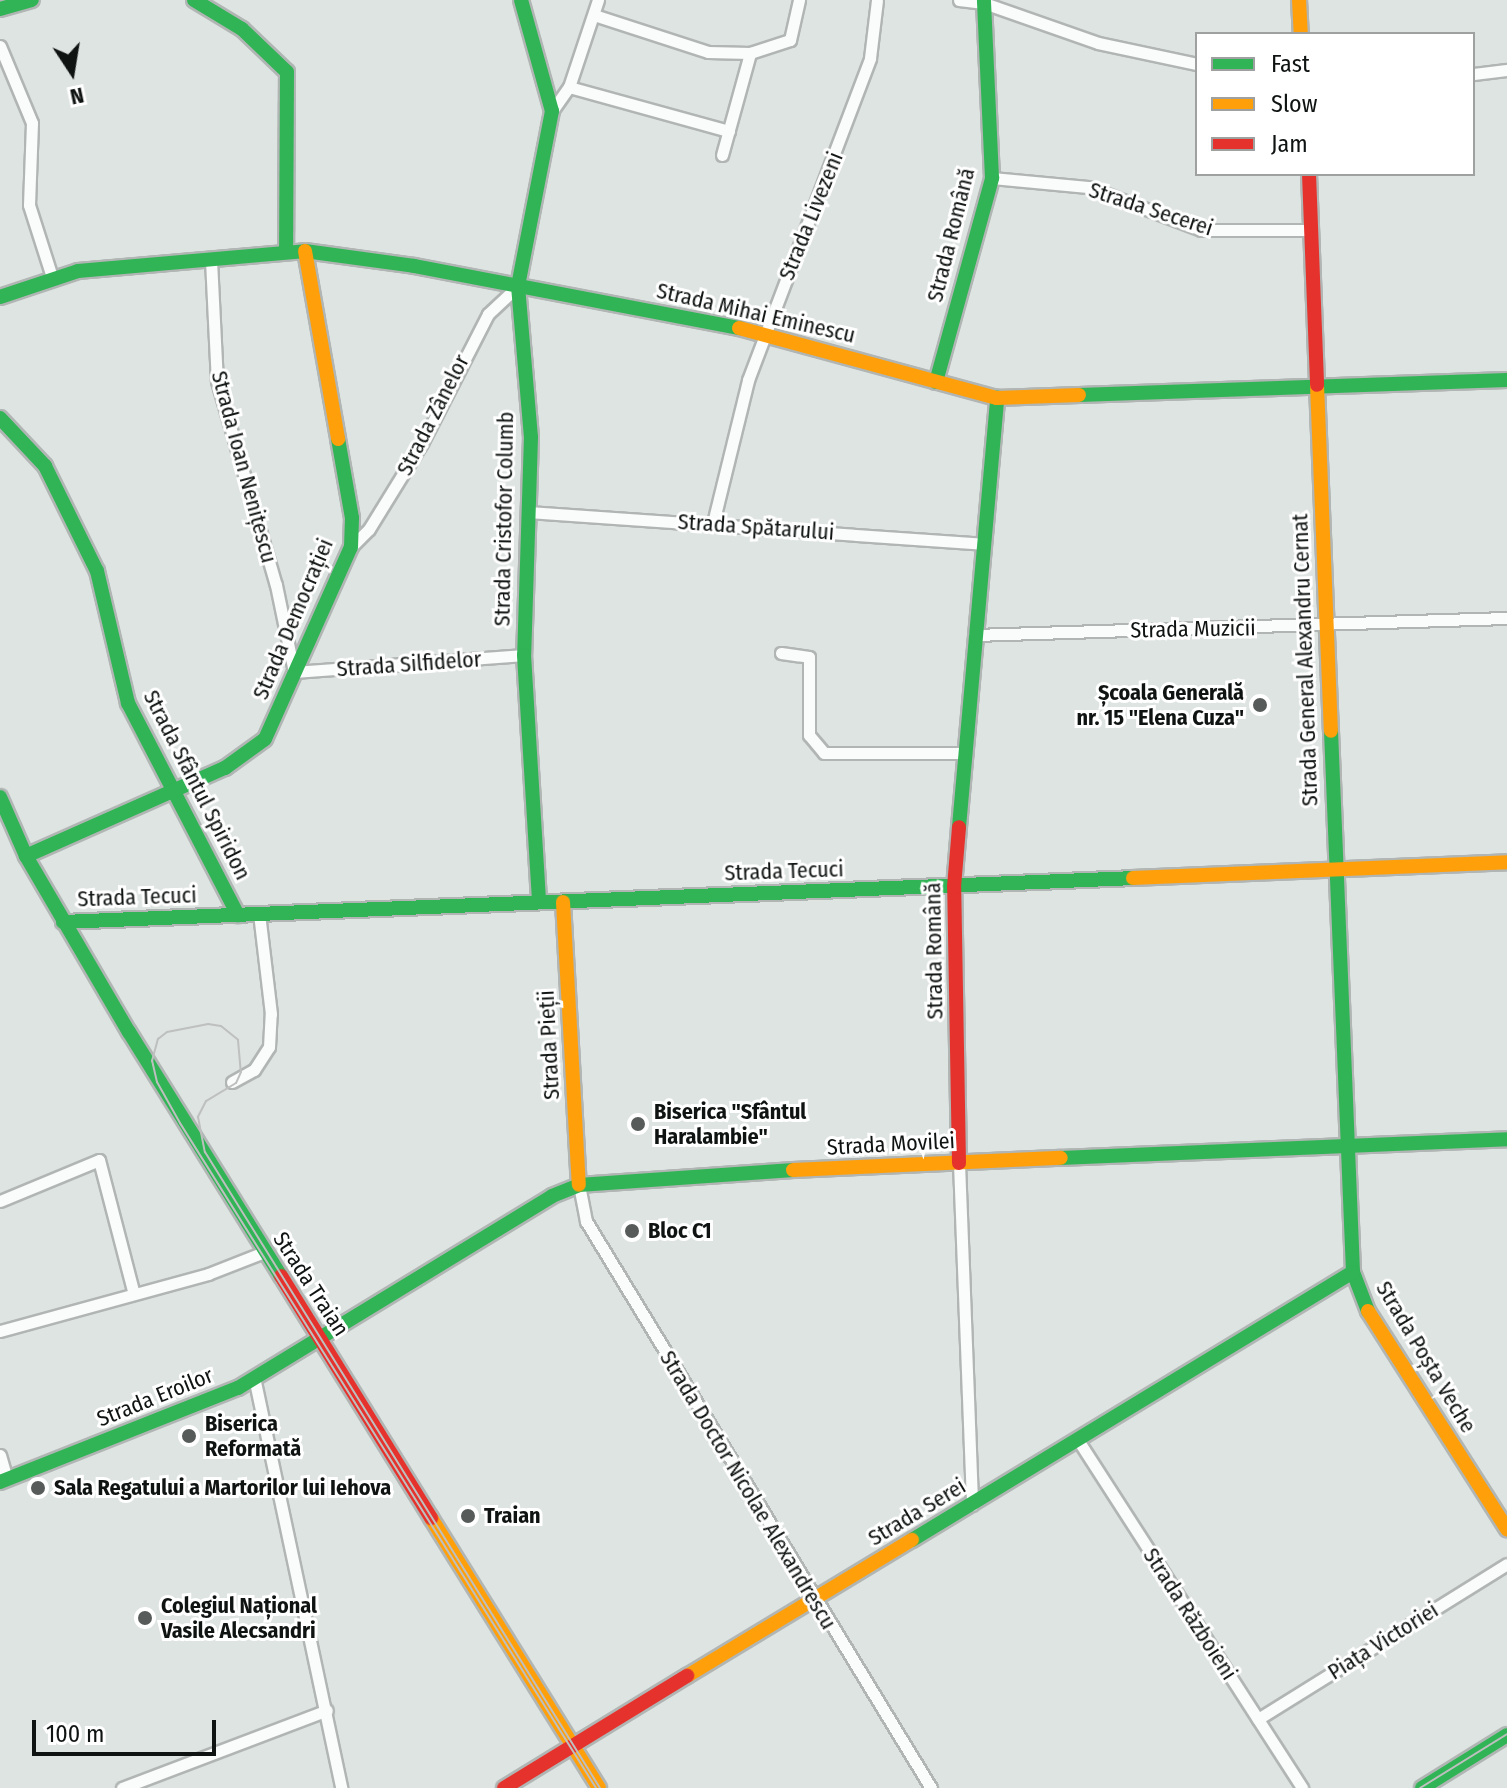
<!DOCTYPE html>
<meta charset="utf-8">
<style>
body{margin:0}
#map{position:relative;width:1507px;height:1788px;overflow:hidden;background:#dee4e2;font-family:"Fira Sans Condensed",sans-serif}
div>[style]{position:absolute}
.roads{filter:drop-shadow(2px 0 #b1b6b4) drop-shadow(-2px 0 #b1b6b4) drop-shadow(0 2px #b1b6b4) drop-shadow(0 -2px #b1b6b4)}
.street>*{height:11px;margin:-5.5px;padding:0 5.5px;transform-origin:5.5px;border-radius:5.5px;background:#fafbfb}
.fast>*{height:14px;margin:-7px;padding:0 7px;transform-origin:7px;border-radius:7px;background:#30b455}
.slow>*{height:14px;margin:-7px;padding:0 7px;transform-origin:7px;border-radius:7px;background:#ff9f0a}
.jam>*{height:14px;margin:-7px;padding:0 7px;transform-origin:7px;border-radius:7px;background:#e5322d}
.tram>*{height:2px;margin:-1px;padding:0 1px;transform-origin:1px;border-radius:1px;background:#bebfbf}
.dots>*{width:22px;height:22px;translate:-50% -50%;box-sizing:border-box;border:4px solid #fff;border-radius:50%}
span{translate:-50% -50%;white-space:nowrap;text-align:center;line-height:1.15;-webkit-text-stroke:6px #fff;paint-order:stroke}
.street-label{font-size:22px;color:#0f1312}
.poi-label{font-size:22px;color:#0f1312;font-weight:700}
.right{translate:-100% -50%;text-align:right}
.left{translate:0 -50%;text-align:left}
.legend{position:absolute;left:1195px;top:32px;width:280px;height:144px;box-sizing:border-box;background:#fff;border:2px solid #9fa1a0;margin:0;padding:10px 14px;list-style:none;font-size:24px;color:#0f1312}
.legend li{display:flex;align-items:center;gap:16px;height:40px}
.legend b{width:40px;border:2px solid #9fa1a0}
.north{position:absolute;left:32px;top:32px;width:80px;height:80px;-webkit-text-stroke:6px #fff;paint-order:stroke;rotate:168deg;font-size:22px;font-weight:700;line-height:32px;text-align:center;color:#0f1312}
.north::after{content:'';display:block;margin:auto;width:28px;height:36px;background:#0f1312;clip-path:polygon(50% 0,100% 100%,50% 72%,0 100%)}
.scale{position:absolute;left:32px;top:1720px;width:184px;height:36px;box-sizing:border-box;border:4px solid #0f1312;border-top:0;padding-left:10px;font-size:24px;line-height:28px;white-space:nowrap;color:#0f1312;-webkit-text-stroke:6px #fff;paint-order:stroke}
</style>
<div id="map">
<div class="roads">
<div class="street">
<i style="left:959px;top:0;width:25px;rotate:7deg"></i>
<i style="left:984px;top:3px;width:121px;rotate:19.3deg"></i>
<i style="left:1098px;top:43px;width:101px;rotate:12deg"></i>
<i style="left:594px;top:15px;width:120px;rotate:18deg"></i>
<i style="left:708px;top:52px;width:42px;rotate:1.4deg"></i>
<i style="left:750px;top:53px;width:42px;rotate:-18deg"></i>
<i style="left:790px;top:40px;width:41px;rotate:-77.3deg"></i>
<i style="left:0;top:46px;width:83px;rotate:67.4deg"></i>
<i style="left:32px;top:123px;width:82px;rotate:92.1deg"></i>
<i style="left:29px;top:205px;width:76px;rotate:72.3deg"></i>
<i style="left:1473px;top:74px;width:34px;rotate:-7deg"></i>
<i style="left:569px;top:87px;width:166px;rotate:15.4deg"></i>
<i style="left:552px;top:111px;width:29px;rotate:-55deg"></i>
<i style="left:569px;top:87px;width:92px;rotate:-71.6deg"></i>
<i style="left:722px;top:155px;width:106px;rotate:-74.6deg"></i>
<i style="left:992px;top:178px;width:96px;rotate:5.4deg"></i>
<i style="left:1088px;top:187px;width:121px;rotate:20.8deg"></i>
<i style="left:1201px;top:230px;width:110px"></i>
<i style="left:211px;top:260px;width:121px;rotate:87.2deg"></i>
<i style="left:217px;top:381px;width:212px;rotate:73.9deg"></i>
<i style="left:276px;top:585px;width:89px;rotate:78.3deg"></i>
<i style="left:294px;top:672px;width:231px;rotate:-4.2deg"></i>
<i style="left:528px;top:512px;width:456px;rotate:4deg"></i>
<i style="left:713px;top:523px;width:147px;rotate:-76.2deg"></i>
<i style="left:748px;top:380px;width:344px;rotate:-69.2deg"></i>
<i style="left:870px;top:58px;width:58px;rotate:-83.1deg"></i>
<i style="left:351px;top:547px;width:25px;rotate:-45deg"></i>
<i style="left:369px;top:529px;width:101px;rotate:-58.4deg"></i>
<i style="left:422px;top:443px;width:145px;rotate:-62.9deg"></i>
<i style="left:488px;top:314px;width:41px;rotate:-43deg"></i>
<i style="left:974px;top:635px;width:533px;rotate:-1.83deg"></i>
<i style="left:781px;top:653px;width:28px;rotate:8deg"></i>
<i style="left:809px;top:657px;width:78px;rotate:90deg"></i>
<i style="left:809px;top:735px;width:23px;rotate:50deg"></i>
<i style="left:824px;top:753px;width:140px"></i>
<i style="left:232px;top:1082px;width:25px;rotate:-29deg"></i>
<i style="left:254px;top:1070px;width:27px;rotate:-57deg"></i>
<i style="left:269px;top:1047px;width:33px;rotate:-87deg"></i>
<i style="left:271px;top:1014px;width:101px;rotate:-96.8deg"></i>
<i style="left:959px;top:1163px;width:342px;rotate:87.8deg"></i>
<i style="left:579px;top:1185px;width:37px;rotate:79deg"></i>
<i style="left:586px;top:1221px;width:664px;rotate:58.68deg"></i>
<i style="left:0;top:1201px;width:107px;rotate:-22.5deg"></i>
<i style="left:99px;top:1160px;width:138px;rotate:75.4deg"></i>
<i style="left:0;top:1331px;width:216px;rotate:-15.3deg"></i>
<i style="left:208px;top:1274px;width:60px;rotate:-21.4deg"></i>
<i style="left:254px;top:1377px;width:420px;rotate:78deg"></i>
<i style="left:1078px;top:1440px;width:414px;rotate:57.2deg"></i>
<i style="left:0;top:1455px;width:25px;rotate:74deg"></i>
<i style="left:1258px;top:1719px;width:293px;rotate:-31.9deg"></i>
<i style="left:122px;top:1788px;width:219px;rotate:-20.8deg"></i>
</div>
<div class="fast">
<i style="left:194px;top:0;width:56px;rotate:31.1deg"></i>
<i style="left:242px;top:29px;width:62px;rotate:43.7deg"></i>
<i style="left:287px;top:72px;width:179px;rotate:90.3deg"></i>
<i style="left:521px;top:0;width:115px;rotate:74.4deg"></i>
<i style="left:552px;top:111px;width:178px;rotate:101deg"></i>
<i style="left:518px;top:286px;width:152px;rotate:85.1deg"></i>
<i style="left:531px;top:437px;width:218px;rotate:91.8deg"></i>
<i style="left:524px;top:655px;width:247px;rotate:86.5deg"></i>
<i style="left:0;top:9px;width:33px;rotate:-16deg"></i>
<i style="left:0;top:297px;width:82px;rotate:-18.4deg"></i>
<i style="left:78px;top:271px;width:228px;rotate:-5deg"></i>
<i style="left:305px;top:251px;width:110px;rotate:7.8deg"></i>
<i style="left:414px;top:266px;width:331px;rotate:10.8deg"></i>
<i style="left:936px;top:382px;width:212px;rotate:-74.6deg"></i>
<i style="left:992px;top:178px;width:178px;rotate:-92.6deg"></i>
<i style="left:1079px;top:395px;width:428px;rotate:-2deg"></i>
<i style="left:0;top:418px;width:66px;rotate:46.8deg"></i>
<i style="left:45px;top:466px;width:117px;rotate:63.7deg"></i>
<i style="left:97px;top:571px;width:136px;rotate:76.8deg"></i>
<i style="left:128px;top:703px;width:239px;rotate:62.6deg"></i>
<i style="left:1331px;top:731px;width:541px;rotate:87.67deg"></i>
<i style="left:1353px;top:1272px;width:42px;rotate:69deg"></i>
<i style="left:0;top:797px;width:64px;rotate:66.2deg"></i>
<i style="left:26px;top:856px;width:204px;rotate:59.7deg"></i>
<i style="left:129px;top:1032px;width:287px;rotate:58.1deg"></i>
<i style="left:959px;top:827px;width:431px;rotate:-84.9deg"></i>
<i style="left:26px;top:856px;width:218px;rotate:-23.9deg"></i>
<i style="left:225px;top:768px;width:49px;rotate:-35.9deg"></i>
<i style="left:265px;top:739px;width:210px;rotate:-65.9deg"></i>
<i style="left:351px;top:547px;width:29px;rotate:-88deg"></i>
<i style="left:352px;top:518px;width:80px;rotate:-100deg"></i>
<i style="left:63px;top:922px;width:1071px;rotate:-2.35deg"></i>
<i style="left:1061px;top:1158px;width:446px;rotate:-2.4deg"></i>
<i style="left:0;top:1482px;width:256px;rotate:-21.6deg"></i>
<i style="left:238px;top:1388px;width:368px;rotate:-31.4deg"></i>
<i style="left:552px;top:1196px;width:29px;rotate:-22deg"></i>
<i style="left:579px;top:1185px;width:215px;rotate:-4deg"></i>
<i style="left:912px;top:1540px;width:516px;rotate:-31.29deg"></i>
<i style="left:1422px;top:1788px;width:100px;rotate:-31.9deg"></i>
</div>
<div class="slow">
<i style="left:1299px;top:0;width:34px;rotate:87deg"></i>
<i style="left:305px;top:251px;width:191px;rotate:80deg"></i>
<i style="left:739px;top:328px;width:267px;rotate:15.2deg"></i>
<i style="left:997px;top:398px;width:82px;rotate:-2.1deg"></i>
<i style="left:1317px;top:385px;width:346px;rotate:87.7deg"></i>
<i style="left:1133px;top:878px;width:374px;rotate:-2.4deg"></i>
<i style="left:563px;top:902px;width:283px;rotate:86.8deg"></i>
<i style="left:793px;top:1170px;width:268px;rotate:-2.6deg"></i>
<i style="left:1368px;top:1311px;width:259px;rotate:57.5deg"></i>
<i style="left:431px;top:1518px;width:318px;rotate:58.1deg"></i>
<i style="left:687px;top:1676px;width:263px;rotate:-31.2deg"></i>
</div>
<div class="jam">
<i style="left:1309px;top:174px;width:211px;rotate:87.8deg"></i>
<i style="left:959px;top:1163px;width:276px;rotate:-91deg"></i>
<i style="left:954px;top:887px;width:60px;rotate:-85.2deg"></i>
<i style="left:281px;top:1276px;width:285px;rotate:58.2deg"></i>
<i style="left:504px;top:1788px;width:215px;rotate:-31.5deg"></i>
</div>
</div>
<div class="tram">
<i style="left:596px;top:1788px;width:784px;rotate:-122.03deg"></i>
<i style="left:180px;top:1123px;width:47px;rotate:-119.3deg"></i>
<i style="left:157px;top:1082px;width:22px;rotate:-103deg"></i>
<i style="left:152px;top:1061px;width:23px;rotate:-75deg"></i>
<i style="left:158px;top:1039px;width:11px;rotate:-38deg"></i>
<i style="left:167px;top:1032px;width:42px;rotate:-11deg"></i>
<i style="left:208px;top:1024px;width:13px;rotate:9deg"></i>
<i style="left:221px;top:1026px;width:22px;rotate:39deg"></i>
<i style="left:238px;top:1040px;width:32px;rotate:85deg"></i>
<i style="left:241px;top:1072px;width:12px;rotate:114deg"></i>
<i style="left:236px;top:1083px;width:35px;rotate:149deg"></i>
<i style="left:206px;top:1101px;width:18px;rotate:117deg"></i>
<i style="left:198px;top:1117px;width:36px;rotate:79deg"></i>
<i style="left:205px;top:1152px;width:749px;rotate:58.16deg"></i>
<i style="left:1420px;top:1788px;width:102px;rotate:-31.8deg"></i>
</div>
<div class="dots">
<i style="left:1260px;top:705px;background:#575c5b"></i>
<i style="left:638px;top:1124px;background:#575c5b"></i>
<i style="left:632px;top:1231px;background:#575c5b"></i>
<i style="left:189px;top:1436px;background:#575c5b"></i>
<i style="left:38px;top:1488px;background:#575c5b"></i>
<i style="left:468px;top:1516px;background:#575c5b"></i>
<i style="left:145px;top:1618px;background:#575c5b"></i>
</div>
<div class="street-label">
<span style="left:1151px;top:209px;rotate:18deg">Strada Secerei</span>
<span style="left:811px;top:216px;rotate:-68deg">Strada Livezeni</span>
<span style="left:951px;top:235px;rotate:-76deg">Strada Română</span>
<span style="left:756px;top:313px;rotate:13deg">Strada Mihai Eminescu</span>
<span style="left:433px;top:415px;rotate:-63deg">Strada Zânelor</span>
<span style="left:244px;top:467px;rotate:75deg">Strada Ioan Nenițescu</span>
<span style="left:504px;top:519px;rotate:-89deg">Strada Cristofor Columb</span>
<span style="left:756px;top:527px;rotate:4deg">Strada Spătarului</span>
<span style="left:293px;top:619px;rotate:-67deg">Strada Democrației</span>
<span style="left:1193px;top:629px;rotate:-1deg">Strada Muzicii</span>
<span style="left:1305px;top:660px;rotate:-92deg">Strada General Alexandru Cernat</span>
<span style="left:409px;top:664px;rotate:-4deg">Strada Silfidelor</span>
<span style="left:197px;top:785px;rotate:63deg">Strada Sfântul Spiridon</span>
<span style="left:784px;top:871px;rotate:-2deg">Strada Tecuci</span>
<span style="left:137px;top:897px;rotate:-2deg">Strada Tecuci</span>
<span style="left:934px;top:951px;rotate:-91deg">Strada Română</span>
<span style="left:549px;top:1045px;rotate:-93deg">Strada Pieții</span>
<span style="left:891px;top:1144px;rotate:-3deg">Strada Movilei</span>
<span style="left:311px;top:1284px;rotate:57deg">Strada Traian</span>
<span style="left:1426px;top:1357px;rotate:59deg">Strada Poșta Veche</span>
<span style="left:155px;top:1397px;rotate:-22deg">Strada Eroilor</span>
<span style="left:748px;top:1490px;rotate:59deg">Strada Doctor Nicolae Alexandrescu</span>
<span style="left:917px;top:1512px;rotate:-31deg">Strada Serei</span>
<span style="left:1190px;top:1614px;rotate:57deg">Strada Războieni</span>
<span style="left:1383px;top:1641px;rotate:-32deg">Piața Victoriei</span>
</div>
<div class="poi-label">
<span class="right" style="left:1244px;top:705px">Școala Generală<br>nr. 15 "Elena Cuza"</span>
<span class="left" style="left:654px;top:1124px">Biserica "Sfântul<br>Haralambie"</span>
<span class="left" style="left:648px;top:1231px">Bloc C1</span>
<span class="left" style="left:205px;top:1436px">Biserica<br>Reformată</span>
<span class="left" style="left:54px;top:1488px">Sala Regatului a Martorilor lui Iehova</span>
<span class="left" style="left:484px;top:1516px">Traian</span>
<span class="left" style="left:161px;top:1618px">Colegiul Național<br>Vasile Alecsandri</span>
</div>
<ul class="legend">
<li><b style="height:10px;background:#30b455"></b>Fast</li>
<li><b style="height:10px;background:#ff9f0a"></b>Slow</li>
<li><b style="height:10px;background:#e5322d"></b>Jam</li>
</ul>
<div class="north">N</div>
<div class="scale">100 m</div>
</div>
